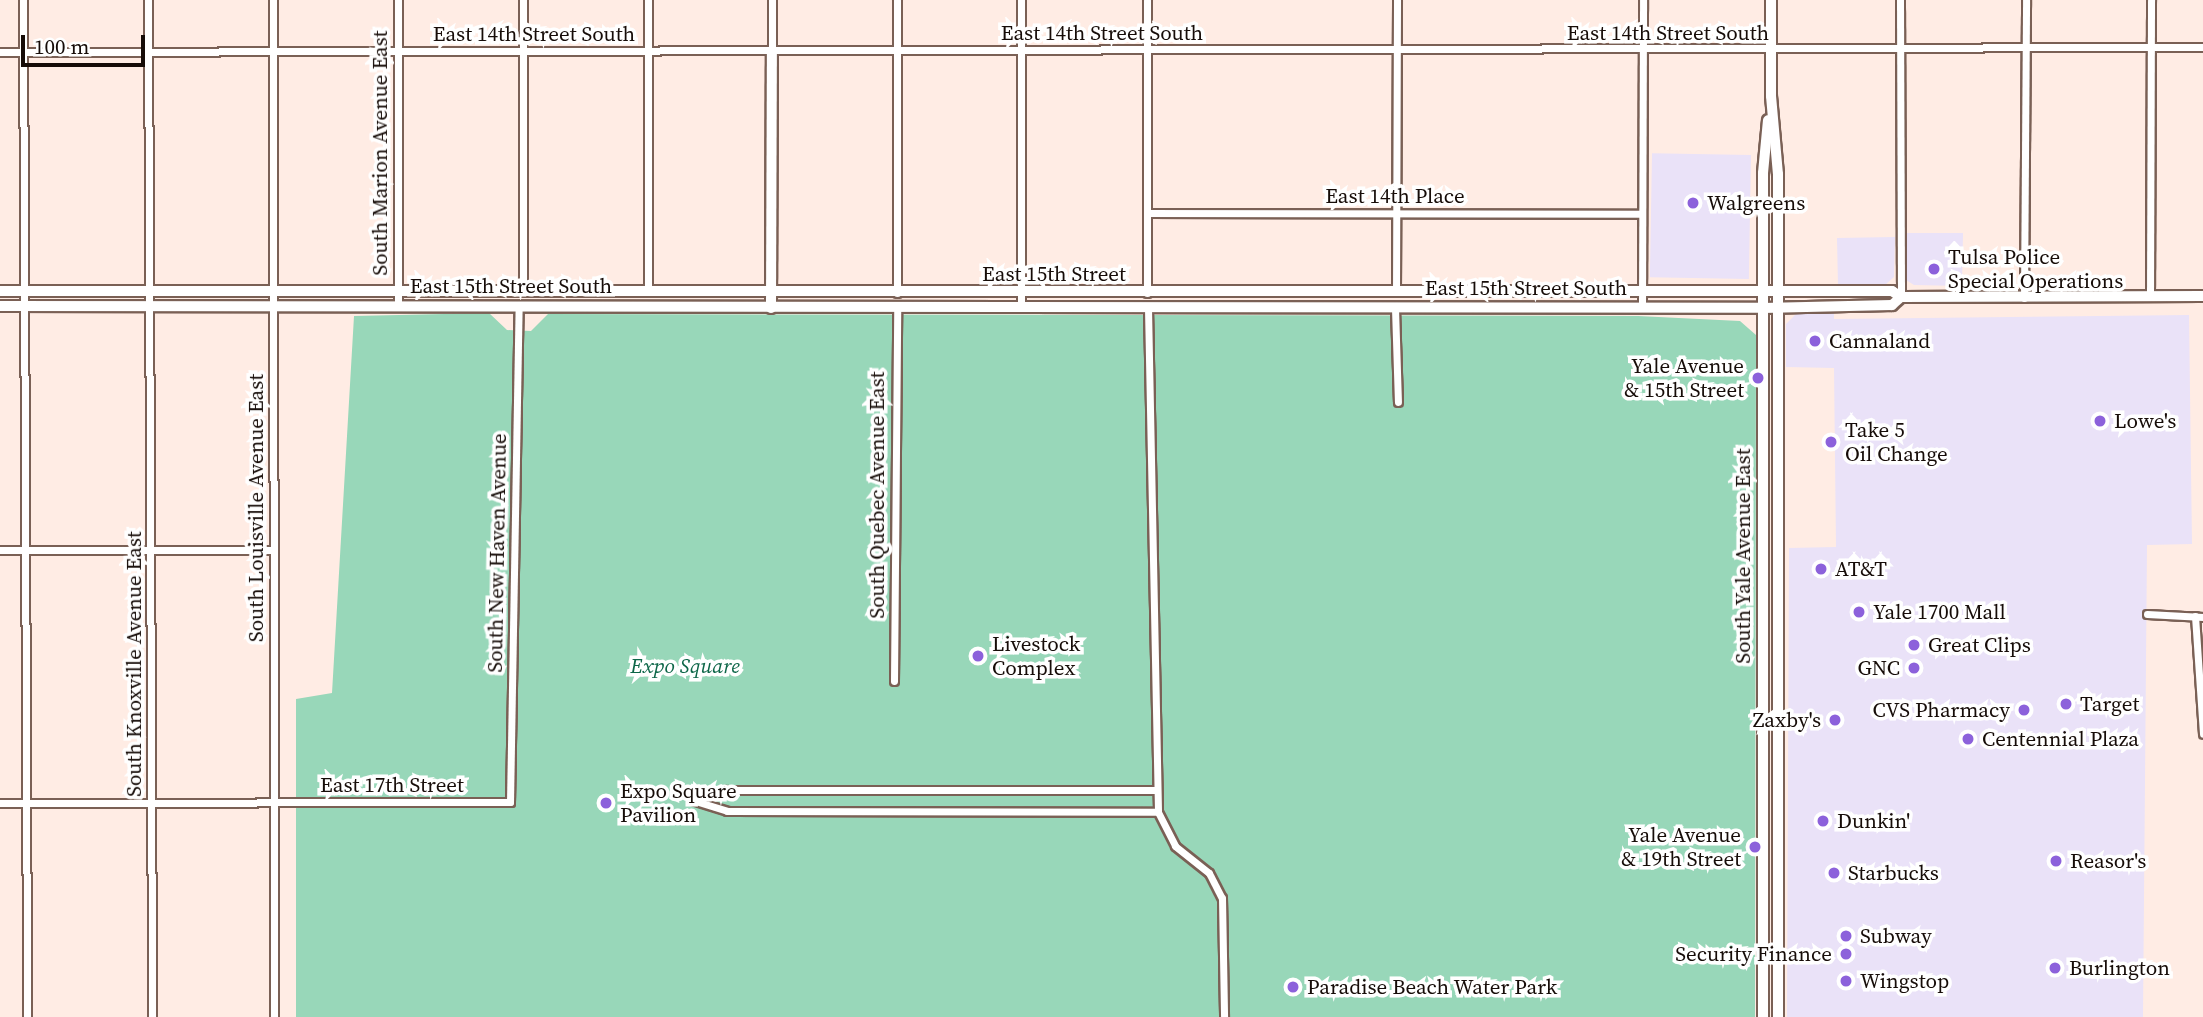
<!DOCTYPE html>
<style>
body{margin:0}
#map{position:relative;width:2203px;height:1017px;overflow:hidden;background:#ffece4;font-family:"Source Serif 4",serif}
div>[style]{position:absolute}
.commercial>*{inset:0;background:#eae2f8;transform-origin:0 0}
.green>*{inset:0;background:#98d7b9}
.roads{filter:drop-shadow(2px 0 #7a6055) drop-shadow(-2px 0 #7a6055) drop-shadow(0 2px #7a6055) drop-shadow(0 -2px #7a6055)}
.minor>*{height:7px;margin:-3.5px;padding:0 3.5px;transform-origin:3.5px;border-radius:3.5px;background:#fff}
.tertiary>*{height:10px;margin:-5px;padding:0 5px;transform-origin:5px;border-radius:5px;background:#fff}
.secondary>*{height:10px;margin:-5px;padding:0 5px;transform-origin:5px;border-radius:5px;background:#fff}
.dots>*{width:19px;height:19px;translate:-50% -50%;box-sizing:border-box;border:4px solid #fff;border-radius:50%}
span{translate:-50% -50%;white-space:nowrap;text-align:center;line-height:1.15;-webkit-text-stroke:7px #fff;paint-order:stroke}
.street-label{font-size:21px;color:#160c08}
.poi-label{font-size:21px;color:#160c08}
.left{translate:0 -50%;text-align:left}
.right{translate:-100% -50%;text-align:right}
.park-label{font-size:21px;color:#0d6648;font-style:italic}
.scale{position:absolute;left:21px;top:35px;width:124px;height:32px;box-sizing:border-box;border:4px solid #160c08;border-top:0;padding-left:9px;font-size:21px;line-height:24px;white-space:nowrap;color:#160c08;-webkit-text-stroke:5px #fff;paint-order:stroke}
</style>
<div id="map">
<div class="commercial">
<i style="left:1751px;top:155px;width:124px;height:99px;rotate:91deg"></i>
<i style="clip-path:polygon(1906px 233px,1963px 233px,1962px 286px,1914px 285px,1906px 280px)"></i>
<i style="clip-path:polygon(1895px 237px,1894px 277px,1885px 285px,1838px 286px,1837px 238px)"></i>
<i style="clip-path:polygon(1834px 313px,1834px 319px,2189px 315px,2192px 544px,2147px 545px,2143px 1017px,1787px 1017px,1789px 548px,1836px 547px,1834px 368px,1786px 367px,1786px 324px,1796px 314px)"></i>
</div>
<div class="green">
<i style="clip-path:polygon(489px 313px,507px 330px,531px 331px,548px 314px,1638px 316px,1740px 321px,1756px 335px,1755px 1017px,296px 1017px,296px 699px,332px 693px,354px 316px)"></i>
</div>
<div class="roads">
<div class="minor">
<i style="left:23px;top:0;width:1017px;rotate:89.77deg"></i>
<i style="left:148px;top:0;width:1017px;rotate:89.77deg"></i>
<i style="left:273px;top:0;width:1017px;rotate:89.94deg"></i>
<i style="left:398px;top:0;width:305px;rotate:90deg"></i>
<i style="left:648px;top:0;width:290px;rotate:90deg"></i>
<i style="left:772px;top:0;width:51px;rotate:90deg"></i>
<i style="left:1147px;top:0;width:293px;rotate:90deg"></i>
<i style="left:1900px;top:0;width:297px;rotate:89.8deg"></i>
<i style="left:0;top:52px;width:2203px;rotate:-0.13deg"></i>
<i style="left:1147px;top:213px;width:495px;rotate:0.1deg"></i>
<i style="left:523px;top:290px;width:290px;rotate:-90deg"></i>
<i style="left:1396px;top:292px;width:292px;rotate:-89.8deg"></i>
<i style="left:897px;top:293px;width:293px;rotate:-90deg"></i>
<i style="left:2150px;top:297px;width:297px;rotate:-89.8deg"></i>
<i style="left:2024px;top:298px;width:298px;rotate:-89.6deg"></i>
<i style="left:1642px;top:307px;width:307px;rotate:-89.8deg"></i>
<i style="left:1021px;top:308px;width:308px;rotate:-90deg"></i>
<i style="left:1148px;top:308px;width:504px;rotate:88.86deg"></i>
<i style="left:1158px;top:812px;width:38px;rotate:63deg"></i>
<i style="left:1175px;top:846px;width:43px;rotate:38.5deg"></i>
<i style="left:1209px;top:873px;width:28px;rotate:63deg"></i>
<i style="left:1222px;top:898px;width:119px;rotate:89deg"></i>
<i style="left:1395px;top:308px;width:94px;rotate:88.2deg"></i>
<i style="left:0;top:550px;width:273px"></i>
<i style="left:2147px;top:614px;width:56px;rotate:3.1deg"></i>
<i style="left:2195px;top:616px;width:118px;rotate:86.1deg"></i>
<i style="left:894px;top:681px;width:372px;rotate:-89.5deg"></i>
<i style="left:692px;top:800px;width:37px;rotate:17deg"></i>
<i style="left:727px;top:811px;width:431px;rotate:0.1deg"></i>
<i style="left:694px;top:800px;width:33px;rotate:-18deg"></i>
<i style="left:725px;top:790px;width:432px"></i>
<i style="left:0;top:803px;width:510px;rotate:-0.11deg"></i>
<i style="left:510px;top:802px;width:497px;rotate:-89deg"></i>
</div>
<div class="tertiary">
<i style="left:771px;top:308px;width:257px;rotate:-89.8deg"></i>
</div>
<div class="secondary">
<i style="left:1771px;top:0;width:96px;rotate:90deg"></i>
<i style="left:1771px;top:96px;width:78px;rotate:84.9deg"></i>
<i style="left:1778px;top:174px;width:843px;rotate:90deg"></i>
<i style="left:0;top:291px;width:1892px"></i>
<i style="left:1892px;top:291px;width:11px;rotate:34deg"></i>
<i style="left:1901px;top:297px;width:302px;rotate:-0.2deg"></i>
<i style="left:0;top:306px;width:1763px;rotate:0.06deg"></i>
<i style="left:1763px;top:308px;width:129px;rotate:-1.3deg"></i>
<i style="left:1892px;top:305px;width:12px;rotate:-42deg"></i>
<i style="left:1763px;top:1017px;width:844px;rotate:-90deg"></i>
<i style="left:1763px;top:173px;width:53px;rotate:-84.6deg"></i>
</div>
</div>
<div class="dots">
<i style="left:1693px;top:203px;background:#8c61db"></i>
<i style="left:1934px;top:269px;background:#8c61db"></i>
<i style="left:1815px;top:341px;background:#8c61db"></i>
<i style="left:1758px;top:378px;background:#8c61db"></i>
<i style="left:2100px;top:421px;background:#8c61db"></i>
<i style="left:1831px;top:442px;background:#8c61db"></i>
<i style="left:1821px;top:569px;background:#8c61db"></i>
<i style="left:1859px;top:612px;background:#8c61db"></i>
<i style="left:1914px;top:645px;background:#8c61db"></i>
<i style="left:978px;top:656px;background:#8c61db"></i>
<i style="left:1914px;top:668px;background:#8c61db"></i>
<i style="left:2066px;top:704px;background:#8c61db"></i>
<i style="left:2024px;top:710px;background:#8c61db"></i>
<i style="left:1835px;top:720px;background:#8c61db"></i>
<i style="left:1968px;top:739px;background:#8c61db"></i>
<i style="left:606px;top:803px;background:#8c61db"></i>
<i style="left:1823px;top:821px;background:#8c61db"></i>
<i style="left:1755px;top:847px;background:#8c61db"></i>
<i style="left:2056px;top:861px;background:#8c61db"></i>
<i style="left:1834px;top:873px;background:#8c61db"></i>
<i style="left:1846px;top:936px;background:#8c61db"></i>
<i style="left:1846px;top:954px;background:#8c61db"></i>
<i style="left:2055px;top:968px;background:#8c61db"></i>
<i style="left:1846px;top:981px;background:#8c61db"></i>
<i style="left:1293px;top:987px;background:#8c61db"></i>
</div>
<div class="street-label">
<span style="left:1102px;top:33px">East 14th Street South</span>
<span style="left:1668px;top:33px">East 14th Street South</span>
<span style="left:534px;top:34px">East 14th Street South</span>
<span style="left:380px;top:153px;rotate:-90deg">South Marion Avenue East</span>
<span style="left:1395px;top:196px">East 14th Place</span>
<span style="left:1054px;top:274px">East 15th Street</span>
<span style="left:511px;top:286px">East 15th Street South</span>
<span style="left:1526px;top:288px">East 15th Street South</span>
<span style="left:877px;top:495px;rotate:-90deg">South Quebec Avenue East</span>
<span style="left:256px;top:508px;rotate:-90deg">South Louisville Avenue East</span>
<span style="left:497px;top:553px;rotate:-89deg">South New Haven Avenue</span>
<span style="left:1743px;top:556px;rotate:-90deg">South Yale Avenue East</span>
<span style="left:134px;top:664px;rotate:-90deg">South Knoxville Avenue East</span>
<span style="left:392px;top:785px">East 17th Street</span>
</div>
<div class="poi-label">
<span class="left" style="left:1707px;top:203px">Walgreens</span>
<span class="left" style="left:1948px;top:269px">Tulsa Police<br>Special Operations</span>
<span class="left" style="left:1829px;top:341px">Cannaland</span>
<span class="right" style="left:1744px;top:378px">Yale Avenue<br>&amp; 15th Street</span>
<span class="left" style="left:2114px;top:421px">Lowe's</span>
<span class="left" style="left:1845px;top:442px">Take 5<br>Oil Change</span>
<span class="left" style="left:1835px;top:569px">AT&amp;T</span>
<span class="left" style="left:1873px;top:612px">Yale 1700 Mall</span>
<span class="left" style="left:992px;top:656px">Livestock<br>Complex</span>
<span class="left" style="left:1928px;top:645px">Great Clips</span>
<span class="right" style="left:1900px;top:668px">GNC</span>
<span class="left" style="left:2080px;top:704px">Target</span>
<span class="right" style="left:2010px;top:710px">CVS Pharmacy</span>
<span class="right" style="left:1821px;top:720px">Zaxby's</span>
<span class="left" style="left:1982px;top:739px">Centennial Plaza</span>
<span class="left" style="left:620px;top:803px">Expo Square<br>Pavilion</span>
<span class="left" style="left:1837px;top:821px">Dunkin'</span>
<span class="right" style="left:1741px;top:847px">Yale Avenue<br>&amp; 19th Street</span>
<span class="left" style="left:2070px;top:861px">Reasor's</span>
<span class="left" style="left:1848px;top:873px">Starbucks</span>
<span class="left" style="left:1860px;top:936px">Subway</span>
<span class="right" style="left:1832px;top:954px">Security Finance</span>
<span class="left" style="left:2069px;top:968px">Burlington</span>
<span class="left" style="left:1860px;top:981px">Wingstop</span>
<span class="left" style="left:1307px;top:987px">Paradise Beach Water Park</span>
</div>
<div class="park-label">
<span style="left:685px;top:666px">Expo Square</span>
</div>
<div class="scale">100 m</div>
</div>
